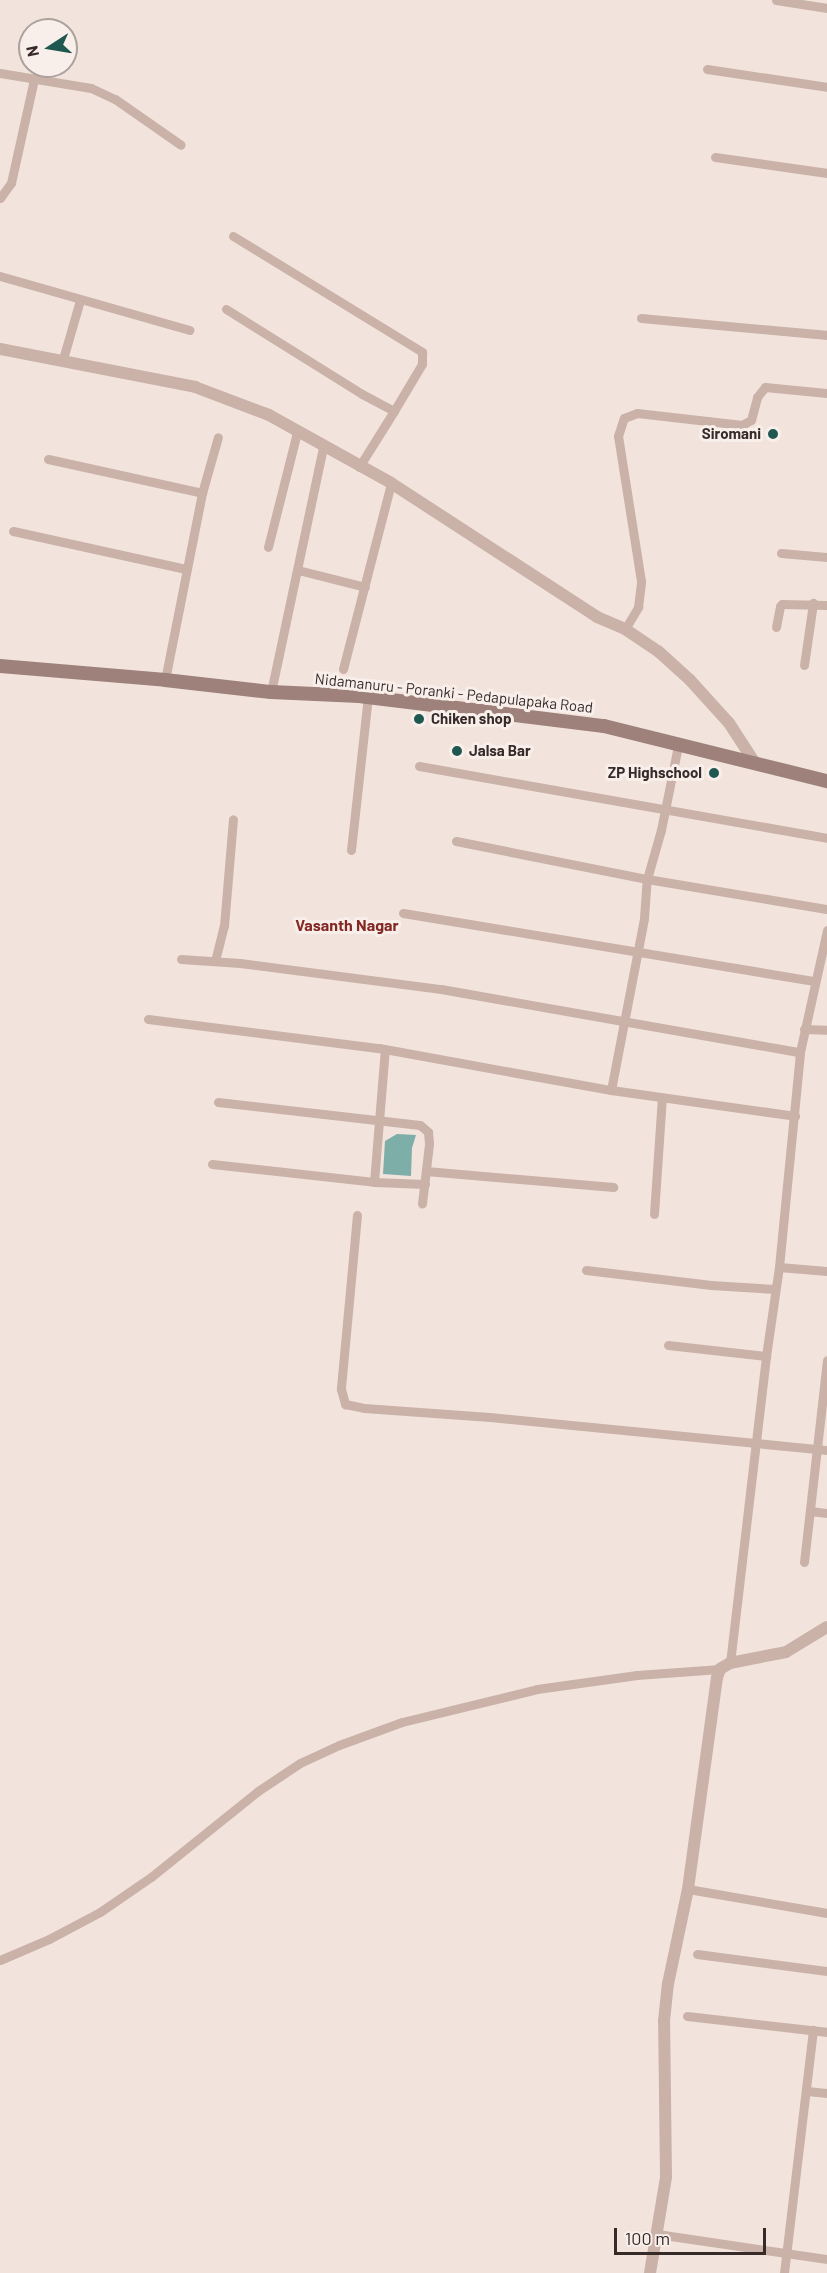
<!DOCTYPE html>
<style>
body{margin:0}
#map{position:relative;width:827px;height:2273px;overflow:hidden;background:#f2e4dd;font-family:Barlow,sans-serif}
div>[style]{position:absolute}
.water>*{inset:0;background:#7daea7}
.minor>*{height:9px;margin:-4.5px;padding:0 4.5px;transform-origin:4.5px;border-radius:4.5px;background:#cab2a9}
.tertiary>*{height:12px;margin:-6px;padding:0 6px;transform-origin:6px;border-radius:6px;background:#cab2a9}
.secondary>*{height:14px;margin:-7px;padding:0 7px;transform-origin:7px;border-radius:7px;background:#9e817b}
.dots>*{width:16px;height:16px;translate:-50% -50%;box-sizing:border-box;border:3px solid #f9efea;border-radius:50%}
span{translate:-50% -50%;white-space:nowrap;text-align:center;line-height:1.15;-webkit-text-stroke:6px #f9efea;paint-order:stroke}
.poi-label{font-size:15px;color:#372b29;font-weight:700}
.right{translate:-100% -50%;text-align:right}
.left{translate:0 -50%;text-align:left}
.street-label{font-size:15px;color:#372b29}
.neighbourhood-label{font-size:16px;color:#842824;font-weight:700}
.north{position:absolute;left:18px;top:18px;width:60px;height:60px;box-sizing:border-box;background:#f9efea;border:2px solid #aba19d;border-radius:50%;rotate:258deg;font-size:16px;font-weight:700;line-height:24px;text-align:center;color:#372b29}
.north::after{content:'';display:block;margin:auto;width:21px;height:27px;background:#1f5851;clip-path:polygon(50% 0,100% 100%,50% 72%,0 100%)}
.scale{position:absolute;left:614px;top:2228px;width:152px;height:27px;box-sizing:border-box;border:3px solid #372b29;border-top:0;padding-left:8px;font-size:18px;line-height:21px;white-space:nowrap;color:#372b29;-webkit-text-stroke:4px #f9efea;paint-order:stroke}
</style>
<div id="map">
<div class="water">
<i style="clip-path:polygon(397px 1134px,416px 1135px,412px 1148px,411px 1176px,383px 1174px,385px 1141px)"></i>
</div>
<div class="minor">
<i style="left:776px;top:0;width:52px;rotate:8.9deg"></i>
<i style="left:707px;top:69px;width:121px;rotate:8.5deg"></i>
<i style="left:0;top:73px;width:92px;rotate:9.4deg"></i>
<i style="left:91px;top:88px;width:26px;rotate:25deg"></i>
<i style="left:115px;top:99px;width:80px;rotate:34.9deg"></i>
<i style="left:715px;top:157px;width:113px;rotate:8.1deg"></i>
<i style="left:0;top:198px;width:19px;rotate:-54deg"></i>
<i style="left:11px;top:183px;width:107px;rotate:-77.5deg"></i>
<i style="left:233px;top:236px;width:222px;rotate:31.5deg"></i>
<i style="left:422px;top:352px;width:12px;rotate:90deg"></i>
<i style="left:422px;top:364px;width:55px;rotate:120.8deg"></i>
<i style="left:0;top:276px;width:197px;rotate:15.9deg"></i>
<i style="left:226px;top:309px;width:160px;rotate:32deg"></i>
<i style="left:362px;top:394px;width:36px;rotate:28deg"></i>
<i style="left:394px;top:411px;width:66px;rotate:122deg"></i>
<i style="left:641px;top:318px;width:187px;rotate:5.2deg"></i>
<i style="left:63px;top:359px;width:61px;rotate:-73.9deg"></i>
<i style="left:48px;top:459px;width:158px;rotate:12.4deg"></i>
<i style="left:13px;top:531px;width:177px;rotate:12.4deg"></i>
<i style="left:268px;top:547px;width:119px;rotate:-75.8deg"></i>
<i style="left:781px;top:553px;width:46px;rotate:5deg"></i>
<i style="left:298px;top:570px;width:69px;rotate:14.2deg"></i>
<i style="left:776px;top:627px;width:21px;rotate:-79deg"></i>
<i style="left:780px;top:606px;width:3px;rotate:-45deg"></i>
<i style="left:782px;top:604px;width:45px;rotate:1.3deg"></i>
<i style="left:625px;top:629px;width:26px;rotate:-59deg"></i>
<i style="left:638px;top:607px;width:26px;rotate:-83deg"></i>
<i style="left:641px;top:581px;width:147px;rotate:-99deg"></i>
<i style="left:618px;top:436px;width:19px;rotate:-72deg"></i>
<i style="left:624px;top:418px;width:14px;rotate:-21deg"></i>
<i style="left:637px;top:413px;width:106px;rotate:6.5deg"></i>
<i style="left:742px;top:425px;width:10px;rotate:-29deg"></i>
<i style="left:751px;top:420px;width:24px;rotate:-75deg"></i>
<i style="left:757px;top:397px;width:13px;rotate:-51deg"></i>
<i style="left:765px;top:387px;width:62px;rotate:5.5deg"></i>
<i style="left:804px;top:665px;width:63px;rotate:-81.7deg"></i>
<i style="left:343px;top:669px;width:192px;rotate:-75.5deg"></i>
<i style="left:165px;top:680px;width:191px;rotate:-78.8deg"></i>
<i style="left:202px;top:493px;width:58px;rotate:-74.1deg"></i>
<i style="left:271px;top:692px;width:250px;rotate:-78deg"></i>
<i style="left:419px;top:766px;width:414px;rotate:10deg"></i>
<i style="left:456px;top:841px;width:195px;rotate:11.3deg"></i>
<i style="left:647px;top:879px;width:182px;rotate:9.5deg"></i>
<i style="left:351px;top:850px;width:154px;rotate:-83.7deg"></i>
<i style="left:403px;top:913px;width:417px;rotate:9.4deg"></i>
<i style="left:181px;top:959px;width:59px;rotate:3.9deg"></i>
<i style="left:240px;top:963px;width:203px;rotate:7.4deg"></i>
<i style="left:441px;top:989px;width:364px;rotate:10deg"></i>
<i style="left:215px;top:961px;width:36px;rotate:-76deg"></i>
<i style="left:224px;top:926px;width:107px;rotate:-85.2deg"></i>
<i style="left:148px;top:1019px;width:233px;rotate:7.2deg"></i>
<i style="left:379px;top:1048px;width:236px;rotate:10.3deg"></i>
<i style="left:611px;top:1090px;width:186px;rotate:8deg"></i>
<i style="left:804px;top:1029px;width:23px;rotate:2deg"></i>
<i style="left:611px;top:1090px;width:175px;rotate:-79.1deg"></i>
<i style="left:644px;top:918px;width:39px;rotate:-86deg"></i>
<i style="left:647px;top:879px;width:51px;rotate:-74.1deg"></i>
<i style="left:661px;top:830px;width:86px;rotate:-78.6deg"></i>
<i style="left:218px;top:1102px;width:203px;rotate:6.5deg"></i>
<i style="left:420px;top:1125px;width:11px;rotate:41deg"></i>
<i style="left:428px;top:1132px;width:12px;rotate:85deg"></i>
<i style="left:429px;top:1144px;width:60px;rotate:96.7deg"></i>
<i style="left:212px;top:1164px;width:163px;rotate:6.3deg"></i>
<i style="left:374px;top:1182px;width:51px;rotate:2.2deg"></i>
<i style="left:426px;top:1171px;width:188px;rotate:4.9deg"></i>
<i style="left:374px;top:1182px;width:133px;rotate:-85.3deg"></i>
<i style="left:654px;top:1214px;width:117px;rotate:-86.1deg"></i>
<i style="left:357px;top:1215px;width:175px;rotate:95.3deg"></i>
<i style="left:341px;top:1389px;width:16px;rotate:75deg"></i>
<i style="left:345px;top:1404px;width:19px;rotate:12deg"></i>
<i style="left:364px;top:1408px;width:126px;rotate:4.1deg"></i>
<i style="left:490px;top:1417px;width:339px;rotate:5.6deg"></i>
<i style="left:779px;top:1267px;width:48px;rotate:4.8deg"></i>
<i style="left:586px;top:1270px;width:126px;rotate:6.8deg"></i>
<i style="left:711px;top:1285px;width:64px;rotate:3.6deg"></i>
<i style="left:668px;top:1345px;width:99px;rotate:6.4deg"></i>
<i style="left:810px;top:1511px;width:17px;rotate:7deg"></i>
<i style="left:804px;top:1562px;width:203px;rotate:-83.5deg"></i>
<i style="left:730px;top:1663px;width:309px;rotate:-83.3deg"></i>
<i style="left:766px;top:1356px;width:90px;rotate:-81.7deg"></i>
<i style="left:779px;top:1267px;width:216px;rotate:-84.4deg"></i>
<i style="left:800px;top:1052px;width:125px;rotate:-77.5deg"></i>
<i style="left:688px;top:1889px;width:141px;rotate:9.8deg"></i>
<i style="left:697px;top:1954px;width:131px;rotate:7.5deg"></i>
<i style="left:0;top:1960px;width:53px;rotate:-23.2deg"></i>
<i style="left:49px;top:1939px;width:58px;rotate:-27.9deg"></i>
<i style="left:100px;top:1912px;width:62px;rotate:-34.5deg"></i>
<i style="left:151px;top:1877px;width:137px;rotate:-38.8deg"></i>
<i style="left:258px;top:1791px;width:50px;rotate:-33.7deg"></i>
<i style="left:300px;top:1763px;width:43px;rotate:-24.8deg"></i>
<i style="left:339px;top:1745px;width:67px;rotate:-20.1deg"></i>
<i style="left:402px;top:1722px;width:139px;rotate:-13.7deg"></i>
<i style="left:537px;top:1689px;width:101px;rotate:-8deg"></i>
<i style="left:637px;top:1675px;width:83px;rotate:-4.1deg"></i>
<i style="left:687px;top:2016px;width:141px;rotate:6.5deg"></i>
<i style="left:807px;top:2091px;width:20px;rotate:6deg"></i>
<i style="left:657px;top:2234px;width:172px;rotate:8.4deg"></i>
<i style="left:784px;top:2273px;width:245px;rotate:-83.2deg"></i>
</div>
<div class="tertiary">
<i style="left:0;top:349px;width:199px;rotate:11deg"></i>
<i style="left:195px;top:387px;width:79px;rotate:20.7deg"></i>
<i style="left:269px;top:415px;width:140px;rotate:29.1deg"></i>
<i style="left:391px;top:483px;width:246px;rotate:33deg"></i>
<i style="left:597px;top:617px;width:30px;rotate:23deg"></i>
<i style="left:625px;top:629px;width:40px;rotate:34deg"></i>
<i style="left:658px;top:651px;width:43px;rotate:42.2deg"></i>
<i style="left:690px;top:680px;width:58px;rotate:47.8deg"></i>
<i style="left:729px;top:723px;width:48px;rotate:57deg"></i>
<i style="left:650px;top:2273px;width:97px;rotate:-80.5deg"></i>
<i style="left:666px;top:2177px;width:156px;rotate:-90.7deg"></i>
<i style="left:664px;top:2021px;width:37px;rotate:-84deg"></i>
<i style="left:668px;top:1984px;width:97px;rotate:-78.1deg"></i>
<i style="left:688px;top:1889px;width:213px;rotate:-82.2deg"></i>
<i style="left:717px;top:1678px;width:9px;rotate:-72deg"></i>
<i style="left:720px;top:1669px;width:12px;rotate:-31deg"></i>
<i style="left:730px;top:1663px;width:57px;rotate:-11.1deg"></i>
<i style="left:786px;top:1652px;width:48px;rotate:-31.4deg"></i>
</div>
<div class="secondary">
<i style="left:0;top:666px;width:166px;rotate:4.8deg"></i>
<i style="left:165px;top:680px;width:107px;rotate:6.5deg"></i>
<i style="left:271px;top:692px;width:88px;rotate:2.6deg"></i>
<i style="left:359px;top:696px;width:247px;rotate:7deg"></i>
<i style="left:604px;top:726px;width:230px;rotate:13.9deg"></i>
</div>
<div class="dots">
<i style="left:773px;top:434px;background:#1f5851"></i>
<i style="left:419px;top:719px;background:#1f5851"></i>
<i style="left:457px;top:751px;background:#1f5851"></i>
<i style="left:714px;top:773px;background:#1f5851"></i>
</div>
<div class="poi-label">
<span class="right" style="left:761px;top:434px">Siromani</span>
<span class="left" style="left:431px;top:719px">Chiken shop</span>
<span class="left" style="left:469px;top:751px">Jalsa Bar</span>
<span class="right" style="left:702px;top:773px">ZP Highschool</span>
</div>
<div class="street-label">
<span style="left:454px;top:693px;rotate:6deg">Nidamanuru - Poranki - Pedapulapaka Road</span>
</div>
<div class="neighbourhood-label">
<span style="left:347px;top:925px">Vasanth Nagar</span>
</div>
<div class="north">N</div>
<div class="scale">100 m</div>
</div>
